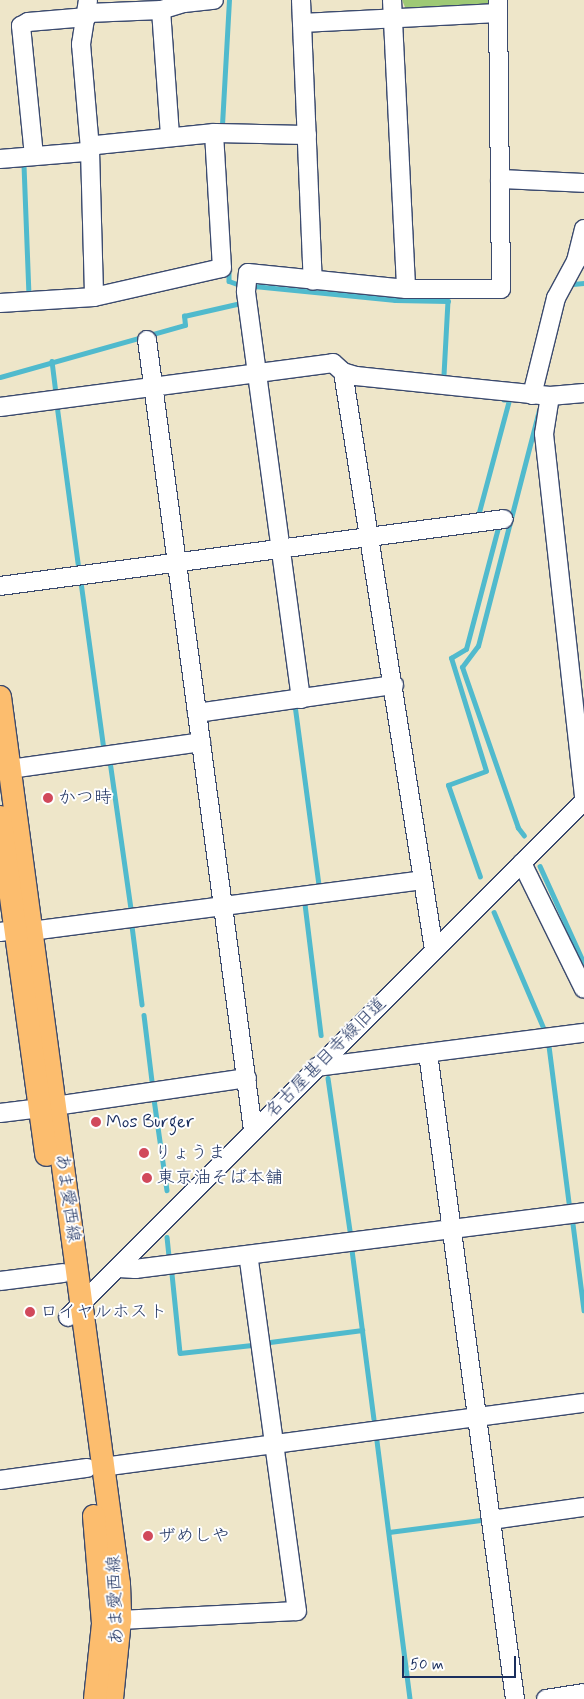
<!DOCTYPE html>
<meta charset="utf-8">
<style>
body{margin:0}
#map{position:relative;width:584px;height:1699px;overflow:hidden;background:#eee6c9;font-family:Mynerve,"Klee One",sans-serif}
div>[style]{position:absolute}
.green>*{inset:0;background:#9ec975}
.stream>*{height:4.5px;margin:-2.25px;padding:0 2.25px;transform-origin:2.25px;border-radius:2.25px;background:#50bacd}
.roads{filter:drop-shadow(1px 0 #3b4a6e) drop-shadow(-1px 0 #3b4a6e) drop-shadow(0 1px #3b4a6e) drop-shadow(0 -1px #3b4a6e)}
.minor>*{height:18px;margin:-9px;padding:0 9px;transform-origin:9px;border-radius:9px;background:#fff}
.major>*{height:22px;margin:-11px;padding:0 11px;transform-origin:11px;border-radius:11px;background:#fcbd6e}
.dots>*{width:14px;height:14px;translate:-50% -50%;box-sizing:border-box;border:2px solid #fff;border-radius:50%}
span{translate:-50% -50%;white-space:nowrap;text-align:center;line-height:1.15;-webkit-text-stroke:4px #fff;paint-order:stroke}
.poi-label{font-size:18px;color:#1b2f5e}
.left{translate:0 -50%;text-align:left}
.street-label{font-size:18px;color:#1b2f5e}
.scale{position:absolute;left:402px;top:1656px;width:114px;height:22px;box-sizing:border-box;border:2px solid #1b2f5e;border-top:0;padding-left:6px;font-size:15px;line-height:18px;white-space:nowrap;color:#1b2f5e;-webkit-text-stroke:4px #fff;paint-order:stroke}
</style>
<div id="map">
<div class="green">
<i style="clip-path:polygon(402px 0,493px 0,488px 7px,407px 12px)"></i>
</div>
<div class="stream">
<i style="left:222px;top:125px;width:125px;rotate:-86.8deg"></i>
<i style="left:24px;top:165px;width:128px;rotate:87.8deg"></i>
<i style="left:29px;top:293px;width:4px"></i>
<i style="left:229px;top:269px;width:12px;rotate:90deg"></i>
<i style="left:229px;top:281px;width:12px;rotate:20deg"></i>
<i style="left:573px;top:284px;width:11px;rotate:-5deg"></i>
<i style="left:253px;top:286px;width:143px;rotate:5.6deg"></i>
<i style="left:395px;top:300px;width:53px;rotate:1.1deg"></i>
<i style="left:448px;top:301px;width:74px;rotate:93.1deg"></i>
<i style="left:52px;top:361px;width:33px;rotate:83deg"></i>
<i style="left:0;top:377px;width:192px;rotate:-15.7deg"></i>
<i style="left:185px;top:325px;width:9px;rotate:-96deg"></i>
<i style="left:184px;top:316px;width:58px;rotate:-12.8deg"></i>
<i style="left:57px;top:405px;width:165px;rotate:82.4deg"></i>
<i style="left:479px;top:512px;width:116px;rotate:-75deg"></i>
<i style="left:509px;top:400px;width:5px;rotate:180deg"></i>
<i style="left:81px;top:582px;width:171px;rotate:82.2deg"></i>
<i style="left:295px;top:705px;width:182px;rotate:82.4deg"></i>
<i style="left:110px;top:761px;width:149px;rotate:81.9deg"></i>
<i style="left:524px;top:836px;width:10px;rotate:-127deg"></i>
<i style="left:518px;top:828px;width:170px;rotate:-109.2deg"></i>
<i style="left:462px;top:667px;width:26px;rotate:-53deg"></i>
<i style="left:478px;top:646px;width:244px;rotate:-75.5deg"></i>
<i style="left:540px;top:866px;width:107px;rotate:65.6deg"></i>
<i style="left:480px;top:877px;width:97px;rotate:-109.2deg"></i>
<i style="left:448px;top:785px;width:40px;rotate:-20.2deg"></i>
<i style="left:486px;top:771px;width:118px;rotate:-107.2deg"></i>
<i style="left:451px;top:658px;width:17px;rotate:-31deg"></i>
<i style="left:466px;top:649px;width:125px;rotate:-75.2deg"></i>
<i style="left:305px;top:904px;width:132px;rotate:83deg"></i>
<i style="left:494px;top:912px;width:129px;rotate:66.8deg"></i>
<i style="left:132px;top:926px;width:79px;rotate:82.7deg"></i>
<i style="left:144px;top:1015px;width:66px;rotate:83.1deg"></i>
<i style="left:549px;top:1046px;width:158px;rotate:82.7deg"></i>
<i style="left:328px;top:1078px;width:155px;rotate:81.8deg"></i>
<i style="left:154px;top:1099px;width:92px;rotate:81.9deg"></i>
<i style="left:573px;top:1224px;width:87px;rotate:82.7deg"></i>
<i style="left:167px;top:1237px;width:20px;rotate:84deg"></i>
<i style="left:352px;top:1250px;width:170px;rotate:82.6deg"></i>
<i style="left:172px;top:1274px;width:79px;rotate:84.2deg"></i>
<i style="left:180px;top:1353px;width:72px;rotate:-6.3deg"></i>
<i style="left:270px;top:1342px;width:93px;rotate:-7.4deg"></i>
<i style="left:377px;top:1441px;width:260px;rotate:82.7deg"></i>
<i style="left:389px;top:1532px;width:94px;rotate:-7.4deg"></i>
</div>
<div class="roads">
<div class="minor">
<i style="left:88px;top:0;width:45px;rotate:99deg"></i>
<i style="left:81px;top:44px;width:106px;rotate:85.1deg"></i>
<i style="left:90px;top:150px;width:147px;rotate:88.4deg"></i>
<i style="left:301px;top:0;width:281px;rotate:87.6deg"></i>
<i style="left:392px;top:0;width:289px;rotate:87.2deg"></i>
<i style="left:161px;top:10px;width:127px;rotate:85.9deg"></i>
<i style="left:88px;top:13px;width:73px;rotate:-2.4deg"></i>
<i style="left:161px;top:10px;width:24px;rotate:-17deg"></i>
<i style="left:184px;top:3px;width:30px;rotate:-6deg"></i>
<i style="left:302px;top:23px;width:196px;rotate:-2.9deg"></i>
<i style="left:34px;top:156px;width:131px;rotate:-95.7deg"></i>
<i style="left:21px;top:26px;width:8px;rotate:-30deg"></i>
<i style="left:28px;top:22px;width:59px;rotate:-4.8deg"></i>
<i style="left:0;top:159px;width:85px;rotate:-4.7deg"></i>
<i style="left:85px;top:152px;width:13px;rotate:-32deg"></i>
<i style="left:96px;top:145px;width:119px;rotate:-5.8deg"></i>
<i style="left:214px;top:133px;width:93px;rotate:1.2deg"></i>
<i style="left:500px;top:179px;width:84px;rotate:2.7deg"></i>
<i style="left:0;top:303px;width:94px;rotate:-3.7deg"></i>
<i style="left:94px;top:297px;width:131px;rotate:-12.8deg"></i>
<i style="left:222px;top:268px;width:135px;rotate:-93.4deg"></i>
<i style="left:147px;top:340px;width:797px;rotate:82.36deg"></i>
<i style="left:343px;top:372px;width:585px;rotate:81.05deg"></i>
<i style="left:532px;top:395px;width:100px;rotate:-76.1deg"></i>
<i style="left:556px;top:298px;width:42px;rotate:-61.6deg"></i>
<i style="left:576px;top:261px;width:33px;rotate:-76deg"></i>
<i style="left:550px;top:396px;width:38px;rotate:99deg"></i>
<i style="left:544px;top:434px;width:364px;rotate:83.7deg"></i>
<i style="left:0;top:407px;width:336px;rotate:-7.5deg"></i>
<i style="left:333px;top:363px;width:13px;rotate:42deg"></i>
<i style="left:343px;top:372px;width:14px;rotate:17deg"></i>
<i style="left:356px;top:376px;width:195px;rotate:5.9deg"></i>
<i style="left:550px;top:396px;width:34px;rotate:-5deg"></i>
<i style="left:0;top:586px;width:508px;rotate:-7.57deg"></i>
<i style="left:301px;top:699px;width:412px;rotate:-97.7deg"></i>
<i style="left:246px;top:291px;width:18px;rotate:-84deg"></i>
<i style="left:248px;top:273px;width:159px;rotate:5.8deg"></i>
<i style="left:406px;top:289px;width:95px"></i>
<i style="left:501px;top:289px;width:289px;rotate:-90.6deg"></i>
<i style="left:197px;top:713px;width:199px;rotate:-8.1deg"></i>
<i style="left:10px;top:769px;width:193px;rotate:-8deg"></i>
<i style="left:522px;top:863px;width:140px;rotate:63.8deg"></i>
<i style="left:31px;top:931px;width:395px;rotate:-7.4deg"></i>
<i style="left:0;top:932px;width:15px;rotate:-8deg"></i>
<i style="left:428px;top:1053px;width:652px;rotate:82.33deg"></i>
<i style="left:317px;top:1067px;width:269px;rotate:-7.3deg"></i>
<i style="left:55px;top:1106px;width:194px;rotate:-8.3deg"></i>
<i style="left:0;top:1113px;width:39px;rotate:-7deg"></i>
<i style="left:119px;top:1268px;width:16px;rotate:4deg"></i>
<i style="left:135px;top:1269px;width:453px;rotate:-7.2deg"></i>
<i style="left:0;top:1281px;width:64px;rotate:-7.2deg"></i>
<i style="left:68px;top:1317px;width:730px;rotate:-45deg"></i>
<i style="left:103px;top:1467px;width:485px;rotate:-7.6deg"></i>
<i style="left:0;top:1480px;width:88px;rotate:-7.9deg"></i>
<i style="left:491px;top:1520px;width:94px;rotate:-8deg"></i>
<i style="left:120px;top:1620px;width:177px;rotate:-2.9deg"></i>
<i style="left:297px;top:1611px;width:359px;rotate:-97.8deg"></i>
<i style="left:546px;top:1699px;width:38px;rotate:-9deg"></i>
</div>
<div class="major">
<i style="left:0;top:697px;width:895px;rotate:82.36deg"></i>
<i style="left:119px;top:1584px;width:36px;rotate:88deg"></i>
<i style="left:120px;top:1620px;width:79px;rotate:95.8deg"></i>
<i style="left:0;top:817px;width:341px;rotate:82.2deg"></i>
<i style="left:94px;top:1516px;width:108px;rotate:85.2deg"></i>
<i style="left:103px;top:1624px;width:75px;rotate:96.1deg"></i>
</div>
</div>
<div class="dots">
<i style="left:48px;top:798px;background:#d1495b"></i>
<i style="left:96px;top:1122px;background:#d1495b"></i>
<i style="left:144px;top:1153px;background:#d1495b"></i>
<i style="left:147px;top:1178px;background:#d1495b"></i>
<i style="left:30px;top:1312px;background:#d1495b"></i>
<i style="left:148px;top:1536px;background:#d1495b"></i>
</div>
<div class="poi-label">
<span class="left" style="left:58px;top:798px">かつ時</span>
<span class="left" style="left:106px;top:1122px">Mos Burger</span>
<span class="left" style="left:154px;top:1153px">りょうま</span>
<span class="left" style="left:157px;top:1178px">東京油そば本舗</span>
<span class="left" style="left:40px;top:1312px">ロイヤルホスト</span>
<span class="left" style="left:158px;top:1536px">ザめしや</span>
</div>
<div class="street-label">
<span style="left:326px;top:1058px;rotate:-45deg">名古屋甚目寺線旧道</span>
<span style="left:67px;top:1198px;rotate:82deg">あま愛西線</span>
<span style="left:116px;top:1600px;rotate:-92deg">あま愛西線</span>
</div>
<div class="scale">50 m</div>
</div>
